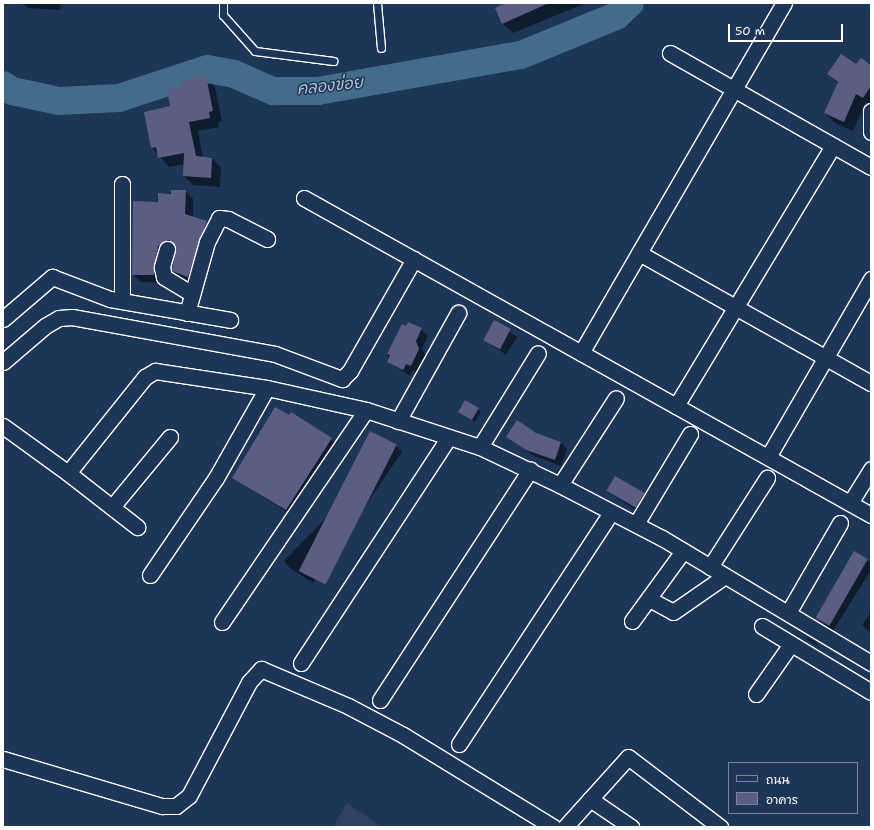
<!DOCTYPE html>
<meta charset="utf-8">
<style>
body{margin:0}
#map{position:relative;width:874px;height:830px;overflow:hidden;background:#1d3557;font-family:"Shantell Sans","Playpen Sans Thai",sans-serif}
div>[style]{position:absolute}
.built>*{inset:0;background:#304164}
.shadow>*{inset:0;background:#0007;transform-origin:0 0}
.river>*{height:28px;margin:-14px;padding:0 14px;transform-origin:14px;border-radius:14px;background:#426c89}
.building>*{inset:0;background:#5b5e82;transform-origin:0 0}
.roads{filter:drop-shadow(1px 0 #fff) drop-shadow(-1px 0 #fff) drop-shadow(0 1px #fff) drop-shadow(0 -1px #fff)}
.lane>*{height:7px;margin:-3.5px;padding:0 3.5px;transform-origin:3.5px;border-radius:3.5px;background:#1d3557}
.street>*{height:15px;margin:-7.5px;padding:0 7.5px;transform-origin:7.5px;border-radius:7.5px;background:#1d3557}
span{translate:-50% -50%;white-space:nowrap;text-align:center;line-height:1.15;-webkit-text-stroke:3px #1d3557;paint-order:stroke}
.water-label{font-size:16px;color:#b3c4d0;font-style:italic}
.frame{position:absolute;inset:0;border:4px solid #fff;pointer-events:none}
.legend{position:absolute;left:728px;top:762px;width:130px;height:52px;box-sizing:border-box;background:#1d3557;border:1px solid #77869a;margin:0;padding:5px 7px;list-style:none;font-size:12px;color:#fff}
.legend li{display:flex;align-items:center;gap:8px;height:20px}
.legend b{width:20px;border:1px solid #77869a}
.scale{position:absolute;left:728px;top:24px;width:115px;height:18px;box-sizing:border-box;border:2px solid #fff;border-top:0;padding-left:5px;font-size:12px;line-height:14px;white-space:nowrap;color:#fff;-webkit-text-stroke:3px #1d3557;paint-order:stroke}
</style>
<div id="map">
<div class="built">
<i style="clip-path:polygon(347px 803px,382px 827px,333px 827px)"></i>
</div>
<div class="shadow">
<i style="clip-path:polygon(22px 3px,61px 3px,60px 10px,28px 8px)"></i>
<i style="clip-path:polygon(507px 3px,586px 3px,513px 33px,503px 24px)"></i>
<i style="clip-path:polygon(871px 62px,871px 106px,866px 102px,853px 131px,835px 123px,825px 113px,838px 84px,828px 74px)"></i>
<i style="clip-path:polygon(206px 77px,215px 87px,222px 121px,218px 122px,219px 127px,198px 131px,203px 158px,212px 158px,221px 168px,220px 187px,193px 185px,184px 176px,185px 164px,169px 167px,152px 148px,183px 88px)"></i>
<i style="clip-path:polygon(185px 191px,193px 199px,193px 217px,215px 230px,196px 284px,181px 279px,173px 271px,177px 248px,166px 254px,162px 283px,141px 282px,133px 274px,159px 194px)"></i>
<i style="left:495px;top:322px;width:27px;height:21px;rotate:34deg"></i>
<i style="clip-path:polygon(421px 329px,428px 336px,422px 348px,425px 356px,417px 372px,413px 370px,410px 376px,388px 362px,388px 354px)"></i>
<i style="clip-path:polygon(478px 409px,481px 412px,475px 422px,459px 411px)"></i>
<i style="clip-path:polygon(536px 434px,561px 442px,567px 449px,561px 466px,534px 456px,507px 437px)"></i>
<i style="clip-path:polygon(331px 439px,337px 445px,292px 515px,233px 478px)"></i>
<i style="clip-path:polygon(396px 446px,402px 452px,313px 583px,290px 568px,284px 561px)"></i>
<i style="clip-path:polygon(607px 491px,643px 494px,650px 500px,642px 514px)"></i>
<i style="clip-path:polygon(855px 552px,871px 563px,871px 570px,833px 631px,820px 620px)"></i>
<i style="clip-path:polygon(871px 612px,871px 633px,862px 625px)"></i>
<i style="clip-path:polygon(806px 636px,816px 642px,818px 646px,808px 640px)"></i>
</div>
<div class="river">
<i style="left:3px;top:85px;width:11px;rotate:34deg"></i>
<i style="left:12px;top:91px;width:48px;rotate:12deg"></i>
<i style="left:59px;top:101px;width:60px;rotate:-2.9deg"></i>
<i style="left:119px;top:98px;width:93px;rotate:-18.2deg"></i>
<i style="left:207px;top:69px;width:27px;rotate:10deg"></i>
<i style="left:234px;top:74px;width:43px;rotate:23.6deg"></i>
<i style="left:273px;top:91px;width:45px"></i>
<i style="left:318px;top:91px;width:206px;rotate:-10.1deg"></i>
<i style="left:521px;top:55px;width:103px;rotate:-22.3deg"></i>
<i style="left:616px;top:16px;width:19px;rotate:-43deg"></i>
</div>
<div class="building">
<i style="clip-path:polygon(505px 3px,549px 3px,502px 24px,495px 8px)"></i>
<i style="clip-path:polygon(841px 54px,856px 64px,861px 58px,871px 65px,871px 86px,863px 98px,856px 94px,844px 122px,824px 113px,838px 82px,827px 74px)"></i>
<i style="clip-path:polygon(206px 76px,213px 111px,209px 112px,210px 118px,189px 122px,196px 156px,212px 158px,211px 178px,183px 176px,184px 153px,158px 158px,156px 147px,151px 148px,144px 112px,170px 106px,167px 90px,182px 87px,181px 81px)"></i>
<i style="clip-path:polygon(171px 190px,186px 190px,185px 214px,207px 221px,188px 277px,172px 271px,176px 247px,169px 240px,158px 246px,154px 275px,132px 275px,133px 201px,158px 202px,158px 193px,171px 194px)"></i>
<i style="left:494px;top:320px;width:19px;height:23px;rotate:28deg"></i>
<i style="clip-path:polygon(408px 322px,422px 328px,416px 341px,419px 349px,411px 366px,406px 364px,403px 370px,387px 362px,390px 355px,387px 354px,402px 324px,406px 326px)"></i>
<i style="left:465px;top:400px;width:16px;height:14px;rotate:30deg"></i>
<i style="clip-path:polygon(275px 407px,289px 415px,291px 412px,332px 438px,286px 510px,232px 478px)"></i>
<i style="clip-path:polygon(517px 420px,536px 433px,561px 442px,555px 460px,526px 450px,506px 437px)"></i>
<i style="left:370px;top:431px;width:30px;height:157px;rotate:27deg"></i>
<i style="left:615px;top:476px;width:34px;height:17px;rotate:30deg"></i>
<i style="left:854px;top:551px;width:16px;height:77px;rotate:30deg"></i>
</div>
<div class="roads">
<div class="lane">
<i style="left:223px;top:3px;width:12px;rotate:90deg"></i>
<i style="left:223px;top:15px;width:48px;rotate:48.4deg"></i>
<i style="left:255px;top:51px;width:79px;rotate:7.3deg"></i>
<i style="left:377px;top:3px;width:45px;rotate:84.9deg"></i>
</div>
<div class="street">
<i style="left:670px;top:53px;width:231px;rotate:29.6deg"></i>
<i style="left:871px;top:111px;width:21px;rotate:90deg"></i>
<i style="left:122px;top:184px;width:117px;rotate:90deg"></i>
<i style="left:304px;top:198px;width:650px;rotate:29.21deg"></i>
<i style="left:167px;top:249px;width:19px;rotate:106deg"></i>
<i style="left:162px;top:267px;width:10px;rotate:79deg"></i>
<i style="left:164px;top:277px;width:33px;rotate:31deg"></i>
<i style="left:639px;top:253px;width:266px;rotate:29.3deg"></i>
<i style="left:187px;top:313px;width:74px;rotate:-74.3deg"></i>
<i style="left:207px;top:242px;width:27px;rotate:-63deg"></i>
<i style="left:219px;top:218px;width:9px;rotate:6deg"></i>
<i style="left:228px;top:219px;width:44px;rotate:27.1deg"></i>
<i style="left:3px;top:319px;width:65px;rotate:-40.6deg"></i>
<i style="left:52px;top:277px;width:62px;rotate:20.8deg"></i>
<i style="left:110px;top:299px;width:122px;rotate:9.9deg"></i>
<i style="left:581px;top:353px;width:405px;rotate:-59.9deg"></i>
<i style="left:3px;top:362px;width:55px;rotate:-40.6deg"></i>
<i style="left:45px;top:326px;width:16px;rotate:-30deg"></i>
<i style="left:59px;top:318px;width:13px;rotate:-4deg"></i>
<i style="left:72px;top:317px;width:206px;rotate:10.3deg"></i>
<i style="left:275px;top:354px;width:72px;rotate:20.5deg"></i>
<i style="left:342px;top:379px;width:11px;rotate:-45deg"></i>
<i style="left:350px;top:371px;width:129px;rotate:-60.3deg"></i>
<i style="left:676px;top:406px;width:304px;rotate:-58.9deg"></i>
<i style="left:398px;top:421px;width:124px;rotate:-60.9deg"></i>
<i style="left:3px;top:426px;width:80px;rotate:35.9deg"></i>
<i style="left:68px;top:473px;width:123px;rotate:-51.3deg"></i>
<i style="left:145px;top:377px;width:12px;rotate:-31deg"></i>
<i style="left:155px;top:371px;width:113px;rotate:8.6deg"></i>
<i style="left:267px;top:388px;width:101px;rotate:12.5deg"></i>
<i style="left:366px;top:410px;width:120px;rotate:18deg"></i>
<i style="left:480px;top:447px;width:89px;rotate:25.4deg"></i>
<i style="left:560px;top:485px;width:115px;rotate:27.5deg"></i>
<i style="left:662px;top:538px;width:244px;rotate:30.9deg"></i>
<i style="left:480px;top:447px;width:110px;rotate:-58.3deg"></i>
<i style="left:768px;top:457px;width:206px;rotate:-59.9deg"></i>
<i style="left:68px;top:473px;width:88px;rotate:38deg"></i>
<i style="left:560px;top:485px;width:103px;rotate:-57.2deg"></i>
<i style="left:850px;top:503px;width:40px;rotate:-58deg"></i>
<i style="left:112px;top:507px;width:91px;rotate:-50.4deg"></i>
<i style="left:636px;top:524px;width:105px;rotate:-59deg"></i>
<i style="left:710px;top:567px;width:106px;rotate:-57.4deg"></i>
<i style="left:150px;top:575px;width:117px;rotate:-55.8deg"></i>
<i style="left:216px;top:478px;width:103px;rotate:-60.5deg"></i>
<i style="left:649px;top:599px;width:27px;rotate:28deg"></i>
<i style="left:673px;top:612px;width:63px;rotate:-34.7deg"></i>
<i style="left:788px;top:613px;width:104px;rotate:-60deg"></i>
<i style="left:632px;top:621px;width:87px;rotate:-53.9deg"></i>
<i style="left:222px;top:622px;width:256px;rotate:-55.8deg"></i>
<i style="left:762px;top:626px;width:127px;rotate:31.2deg"></i>
<i style="left:301px;top:663px;width:270px;rotate:-56.8deg"></i>
<i style="left:756px;top:694px;width:61px;rotate:-55deg"></i>
<i style="left:380px;top:700px;width:275px;rotate:-56.9deg"></i>
<i style="left:459px;top:744px;width:277px;rotate:-56.7deg"></i>
<i style="left:3px;top:759px;width:166px;rotate:16.5deg"></i>
<i style="left:162px;top:806px;width:14px"></i>
<i style="left:176px;top:806px;width:16px;rotate:-38deg"></i>
<i style="left:189px;top:796px;width:129px;rotate:-62.2deg"></i>
<i style="left:249px;top:682px;width:18px;rotate:-47deg"></i>
<i style="left:261px;top:669px;width:95px;rotate:23deg"></i>
<i style="left:348px;top:706px;width:62px;rotate:27.8deg"></i>
<i style="left:403px;top:735px;width:176px;rotate:31.5deg"></i>
<i style="left:590px;top:799px;width:50px;rotate:34.3deg"></i>
<i style="left:565px;top:827px;width:94px;rotate:-48deg"></i>
<i style="left:628px;top:757px;width:116px;rotate:37.3deg"></i>
</div>
</div>
<div class="water-label">
<span style="left:330px;top:86px;rotate:-6deg">คลองข่อย</span>
</div>
<div class="frame"></div>
<ul class="legend">
<li><b style="height:5px;background:#1d3557"></b>ถนน</li>
<li><b style="height:11px;background:#5b5e82"></b>อาคาร</li>
</ul>
<div class="scale">50 m</div>
</div>
